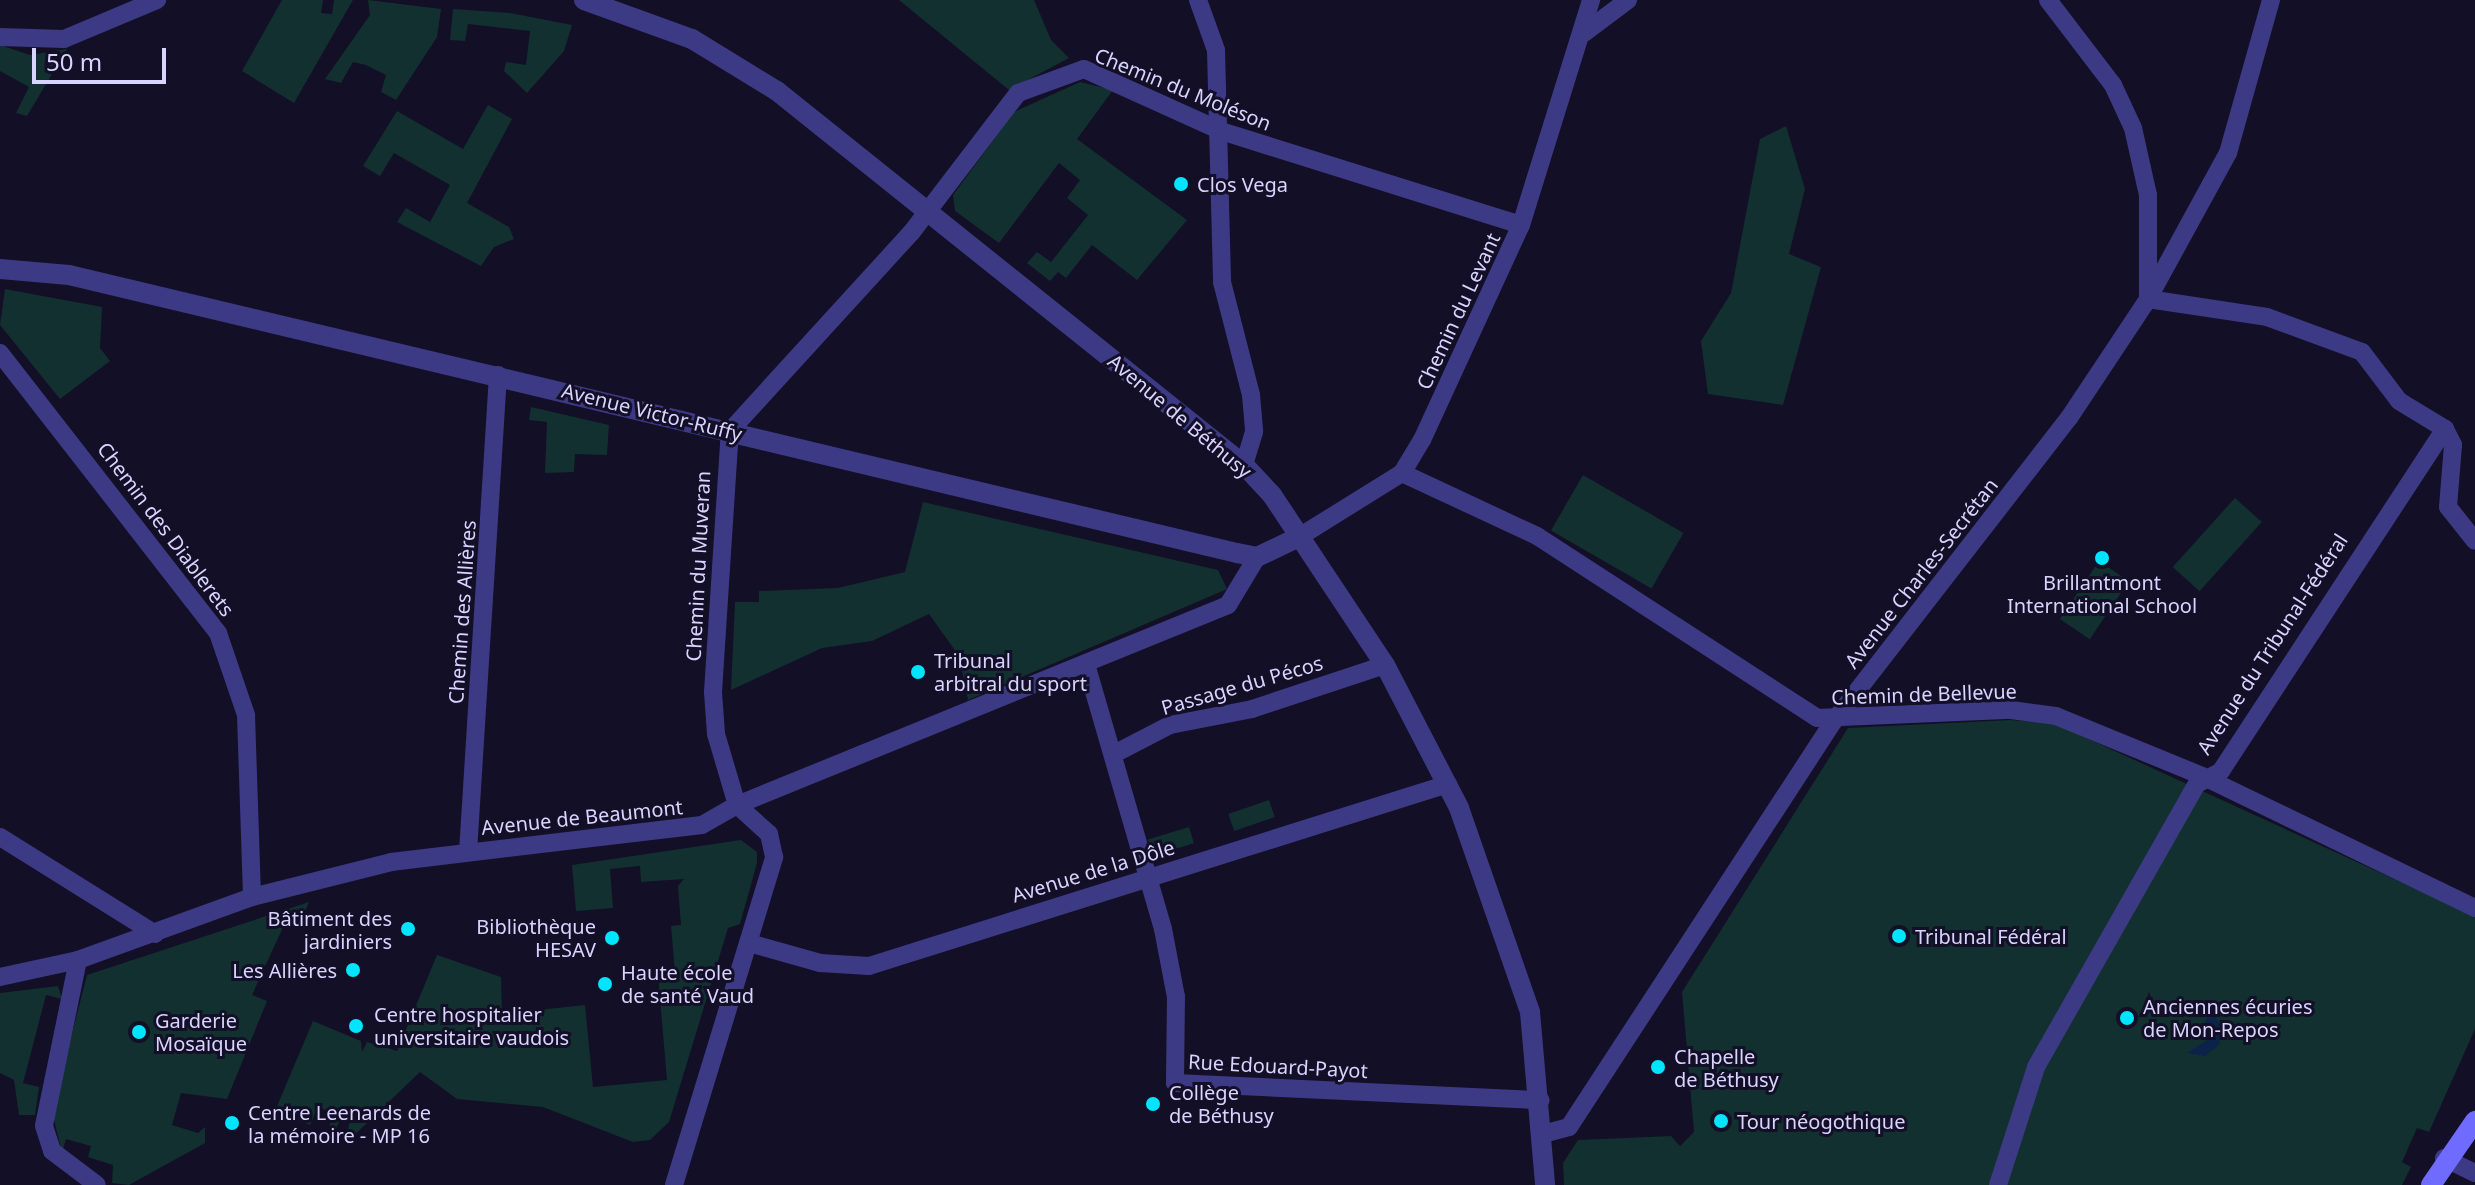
<!DOCTYPE html>
<meta charset="utf-8">
<style>
body{margin:0}
#map{position:relative;width:2475px;height:1185px;overflow:hidden;background:#130f26;font-family:"Noto Sans",sans-serif}
div>[style]{position:absolute}
.green>*{inset:0;background:#12302f;transform-origin:0 0}
.water>*{inset:0;background:#0c2248}
.minor>*{height:18px;margin:-9px;padding:0 9px;transform-origin:9px;border-radius:9px;background:#3d3a85}
.tertiary>*{height:20px;margin:-10px;padding:0 10px;transform-origin:10px;border-radius:10px;background:#3d3a85}
.secondary>*{height:20px;margin:-10px;padding:0 10px;transform-origin:10px;border-radius:10px;background:#6f6bff}
.dots>*{width:22px;height:22px;translate:-50% -50%;box-sizing:border-box;border:4px solid #130f26;border-radius:50%}
span{translate:-50% -50%;white-space:nowrap;text-align:center;line-height:1.15;-webkit-text-stroke:6px #130f26;paint-order:stroke}
.street-label{font-size:20px;color:#d9d4ff}
.poi-label{font-size:20px;color:#d9d4ff}
.left{translate:0 -50%;text-align:left}
.right{translate:-100% -50%;text-align:right}
.scale{position:absolute;left:32px;top:48px;width:134px;height:36px;box-sizing:border-box;border:4px solid #d9d4ff;border-top:0;padding-left:10px;font-size:24px;line-height:28px;white-space:nowrap;color:#d9d4ff;-webkit-text-stroke:6px #130f26;paint-order:stroke}
</style>
<div id="map">
<div class="green">
<i style="clip-path:polygon(282px 0,323px 0,321px 13px,332px 14px,334px 0,353px 0,294px 103px,242px 71px)"></i>
<i style="clip-path:polygon(368px 0,441px 9px,437px 37px,396px 100px,381px 92px,386px 75px,366px 65px,353px 62px,341px 83px,325px 79px,370px 15px)"></i>
<i style="clip-path:polygon(899px 0,1034px 0,1051px 40px,1069px 58px,1009px 90px)"></i>
<i style="clip-path:polygon(453px 9px,510px 13px,572px 25px,564px 51px,527px 93px,504px 71px,506px 62px,526px 65px,530px 31px,468px 24px,465px 41px,450px 40px)"></i>
<i style="clip-path:polygon(0 45px,30px 55px,67px 49px,27px 116px,16px 113px,29px 87px,0 71px)"></i>
<i style="clip-path:polygon(1080px 82px,1113px 90px,1077px 139px,1187px 220px,1137px 280px,1092px 245px,1066px 278px,1058px 272px,1050px 281px,1027px 263px,1037px 252px,1051px 262px,1088px 215px,1067px 198px,1080px 180px,1059px 163px,999px 243px,955px 211px,953px 195px,1014px 112px)"></i>
<i style="clip-path:polygon(488px 105px,512px 119px,467px 203px,509px 227px,514px 239px,494px 247px,481px 266px,397px 222px,406px 208px,430px 222px,450px 185px,394px 153px,380px 176px,363px 166px,397px 111px,463px 149px)"></i>
<i style="clip-path:polygon(1786px 126px,1805px 189px,1789px 254px,1821px 267px,1783px 405px,1708px 394px,1701px 341px,1731px 293px,1760px 139px)"></i>
<i style="clip-path:polygon(5px 289px,102px 307px,100px 348px,110px 361px,60px 399px,0 325px)"></i>
<i style="clip-path:polygon(531px 407px,609px 425px,607px 455px,575px 454px,574px 472px,545px 473px,547px 422px,529px 420px)"></i>
<i style="left:1583px;top:475px;width:116px;height:64px;rotate:30deg"></i>
<i style="left:2235px;top:498px;width:36px;height:93px;rotate:42deg"></i>
<i style="clip-path:polygon(923px 502px,1218px 570px,1227px 589px,968px 700px,959px 656px,929px 614px,872px 641px,822px 648px,731px 690px,735px 602px,759px 602px,759px 591px,838px 588px,905px 572px)"></i>
<i style="left:2099px;top:561px;width:36px;height:70px;rotate:34deg"></i>
<i style="clip-path:polygon(2011px 720px,2056px 724px,2475px 916px,2475px 1029px,2429px 1132px,2417px 1128px,2402px 1162px,2411px 1167px,2402px 1185px,1564px 1185px,1563px 1163px,1578px 1140px,1671px 1136px,1680px 1146px,1694px 1132px,1682px 992px,1848px 728px)"></i>
<i style="left:1269px;top:800px;width:18px;height:43px;rotate:71deg"></i>
<i style="left:1189px;top:827px;width:17px;height:43px;rotate:73deg"></i>
<i style="clip-path:polygon(741px 840px,757px 852px,757px 863px,740px 924px,728px 928px,669px 1122px,650px 1140px,633px 1142px,543px 1107px,457px 1099px,420px 1072px,344px 1145px,354px 1106px,346px 1106px,328px 1147px,331px 1112px,318px 1107px,310px 1125px,275px 1111px,313px 1021px,361px 1041px,362px 1052px,367px 1042px,397px 1051px,437px 955px,501px 977px,502px 1014px,585px 1005px,593px 1087px,667px 1080px,658px 975px,675px 973px,671px 926px,681px 925px,678px 886px,684px 879px,641px 882px,640px 866px,610px 869px,613px 908px,576px 911px,572px 865px)"></i>
<i style="clip-path:polygon(309px 902px,304px 914px,290px 912px,257px 984px,252px 995px,267px 1001px,227px 1099px,181px 1093px,172px 1125px,198px 1133px,205px 1127px,205px 1143px,129px 1185px,112px 1183px,113px 1165px,88px 1157px,91px 1146px,66px 1139px,62px 1152px,52px 1112px,87px 975px)"></i>
<i style="clip-path:polygon(58px 986px,62px 999px,46px 995px,23px 1083px,39px 1087px,35px 1115px,19px 1115px,14px 1080px,0 1073px,0 993px)"></i>
</div>
<div class="water">
<i style="clip-path:polygon(2211px 1011px,2222px 1027px,2219px 1045px,2205px 1056px,2187px 1053px,2209px 1039px,2205px 1022px)"></i>
</div>
<div class="minor">
<i style="left:1198px;top:0;width:53px;rotate:70.2deg"></i>
<i style="left:1216px;top:50px;width:232px;rotate:88.5deg"></i>
<i style="left:1222px;top:282px;width:117px;rotate:75.6deg"></i>
<i style="left:1251px;top:395px;width:37px;rotate:85deg"></i>
<i style="left:1254px;top:432px;width:34px;rotate:107deg"></i>
<i style="left:2048px;top:0;width:107px;rotate:52.6deg"></i>
<i style="left:2113px;top:85px;width:47px;rotate:65.1deg"></i>
<i style="left:2133px;top:128px;width:69px;rotate:77.4deg"></i>
<i style="left:2148px;top:195px;width:104px;rotate:90deg"></i>
<i style="left:1584px;top:33px;width:55px;rotate:-36.9deg"></i>
<i style="left:0;top:37px;width:64px;rotate:1.8deg"></i>
<i style="left:64px;top:39px;width:101px;rotate:-22.8deg"></i>
<i style="left:2148px;top:299px;width:120px;rotate:8.6deg"></i>
<i style="left:2267px;top:317px;width:101px;rotate:20.2deg"></i>
<i style="left:2362px;top:352px;width:61px;rotate:52.9deg"></i>
<i style="left:2399px;top:401px;width:54px;rotate:31.3deg"></i>
<i style="left:2445px;top:429px;width:18px;rotate:63deg"></i>
<i style="left:2453px;top:445px;width:62px;rotate:94.6deg"></i>
<i style="left:2448px;top:507px;width:43px;rotate:51.5deg"></i>
<i style="left:0;top:353px;width:355px;rotate:52.1deg"></i>
<i style="left:218px;top:633px;width:87px;rotate:71.1deg"></i>
<i style="left:246px;top:715px;width:182px;rotate:88.1deg"></i>
<i style="left:1402px;top:473px;width:149px;rotate:25deg"></i>
<i style="left:1537px;top:536px;width:334px;rotate:33deg"></i>
<i style="left:1817px;top:718px;width:194px;rotate:-2.4deg"></i>
<i style="left:2011px;top:710px;width:45px;rotate:7.6deg"></i>
<i style="left:2056px;top:716px;width:158px;rotate:22.3deg"></i>
<i style="left:2202px;top:776px;width:303px;rotate:25.8deg"></i>
<i style="left:1299px;top:537px;width:121px;rotate:-31.9deg"></i>
<i style="left:1402px;top:473px;width:39px;rotate:-59deg"></i>
<i style="left:1422px;top:440px;width:237px;rotate:-65.3deg"></i>
<i style="left:1521px;top:225px;width:236px;rotate:-72.7deg"></i>
<i style="left:1086px;top:664px;width:276px;rotate:73.8deg"></i>
<i style="left:1163px;top:929px;width:69px;rotate:79.2deg"></i>
<i style="left:1176px;top:997px;width:86px;rotate:90.7deg"></i>
<i style="left:1175px;top:1083px;width:366px;rotate:2.7deg"></i>
<i style="left:1114px;top:754px;width:63px;rotate:-27.4deg"></i>
<i style="left:1170px;top:725px;width:84px;rotate:-11deg"></i>
<i style="left:1252px;top:709px;width:140px;rotate:-18.3deg"></i>
<i style="left:737px;top:805px;width:74px;rotate:-106.5deg"></i>
<i style="left:716px;top:734px;width:42px;rotate:-94.1deg"></i>
<i style="left:713px;top:692px;width:262px;rotate:-86.3deg"></i>
<i style="left:730px;top:431px;width:268px;rotate:-47.6deg"></i>
<i style="left:911px;top:233px;width:176px;rotate:-52.6deg"></i>
<i style="left:1018px;top:93px;width:70px;rotate:-20deg"></i>
<i style="left:1084px;top:69px;width:150px;rotate:24.3deg"></i>
<i style="left:1221px;top:131px;width:314px;rotate:17.4deg"></i>
<i style="left:0;top:837px;width:183px;rotate:32deg"></i>
<i style="left:468px;top:852px;width:478px;rotate:-86.4deg"></i>
<i style="left:749px;top:943px;width:74px;rotate:15.7deg"></i>
<i style="left:820px;top:963px;width:49px;rotate:3.5deg"></i>
<i style="left:869px;top:966px;width:607px;rotate:-17.45deg"></i>
<i style="left:78px;top:960px;width:169px;rotate:101.6deg"></i>
<i style="left:44px;top:1126px;width:26px;rotate:72deg"></i>
<i style="left:52px;top:1151px;width:56px;rotate:37.1deg"></i>
<i style="left:0;top:977px;width:80px;rotate:-12.3deg"></i>
<i style="left:78px;top:960px;width:185px;rotate:-19.9deg"></i>
<i style="left:252px;top:897px;width:143px;rotate:-14.1deg"></i>
<i style="left:391px;top:862px;width:313px;rotate:-6.8deg"></i>
<i style="left:702px;top:825px;width:40px;rotate:-29.7deg"></i>
<i style="left:737px;top:805px;width:530px;rotate:-22.16deg"></i>
<i style="left:1228px;top:605px;width:56px;rotate:-58.9deg"></i>
<i style="left:1543px;top:1134px;width:27px;rotate:-15deg"></i>
<i style="left:1569px;top:1127px;width:483px;rotate:-56.9deg"></i>
<i style="left:1833px;top:722px;width:385px;rotate:-52.2deg"></i>
<i style="left:2069px;top:418px;width:143px;rotate:-56.4deg"></i>
<i style="left:2148px;top:299px;width:166px;rotate:-61.3deg"></i>
<i style="left:2228px;top:153px;width:159px;rotate:-74.3deg"></i>
<i style="left:2444px;top:1158px;width:34px;rotate:26deg"></i>
<i style="left:674px;top:1185px;width:343px;rotate:-73deg"></i>
<i style="left:774px;top:857px;width:24px;rotate:-102deg"></i>
<i style="left:769px;top:834px;width:43px;rotate:-137.8deg"></i>
<i style="left:1998px;top:1185px;width:124px;rotate:-72.1deg"></i>
<i style="left:2036px;top:1067px;width:326px;rotate:-60.4deg"></i>
<i style="left:2197px;top:784px;width:27px;rotate:-28deg"></i>
<i style="left:2221px;top:771px;width:409px;rotate:-56.8deg"></i>
</div>
<div class="tertiary">
<i style="left:584px;top:0;width:115px;rotate:19.9deg"></i>
<i style="left:692px;top:39px;width:100px;rotate:31.5deg"></i>
<i style="left:777px;top:91px;width:598px;rotate:38.69deg"></i>
<i style="left:1244px;top:465px;width:41px;rotate:47deg"></i>
<i style="left:1272px;top:495px;width:204px;rotate:56.4deg"></i>
<i style="left:1385px;top:665px;width:161px;rotate:62.6deg"></i>
<i style="left:1459px;top:808px;width:216px;rotate:70.8deg"></i>
<i style="left:1530px;top:1012px;width:174px;rotate:85deg"></i>
<i style="left:0;top:269px;width:69px;rotate:5deg"></i>
<i style="left:69px;top:275px;width:1201px;rotate:13.39deg"></i>
<i style="left:1237px;top:553px;width:20px;rotate:11deg"></i>
<i style="left:1257px;top:557px;width:47px;rotate:-25.5deg"></i>
</div>
<div class="secondary">
<i style="left:2431px;top:1185px;width:78px;rotate:-55.5deg"></i>
</div>
<div class="dots">
<i style="left:1181px;top:184px;background:#00e5ff"></i>
<i style="left:2102px;top:558px;background:#00e5ff"></i>
<i style="left:918px;top:672px;background:#00e5ff"></i>
<i style="left:408px;top:929px;background:#00e5ff"></i>
<i style="left:1899px;top:936px;background:#00e5ff"></i>
<i style="left:612px;top:938px;background:#00e5ff"></i>
<i style="left:353px;top:970px;background:#00e5ff"></i>
<i style="left:605px;top:984px;background:#00e5ff"></i>
<i style="left:2127px;top:1018px;background:#00e5ff"></i>
<i style="left:356px;top:1026px;background:#00e5ff"></i>
<i style="left:139px;top:1032px;background:#00e5ff"></i>
<i style="left:1658px;top:1067px;background:#00e5ff"></i>
<i style="left:1153px;top:1104px;background:#00e5ff"></i>
<i style="left:1721px;top:1121px;background:#00e5ff"></i>
<i style="left:232px;top:1123px;background:#00e5ff"></i>
</div>
<div class="street-label">
<span style="left:1183px;top:89px;rotate:22deg">Chemin du Moléson</span>
<span style="left:1458px;top:311px;rotate:-65deg">Chemin du Levant</span>
<span style="left:652px;top:412px;rotate:14deg">Avenue Victor-Ruffy</span>
<span style="left:1180px;top:416px;rotate:40deg">Avenue de Béthusy</span>
<span style="left:166px;top:529px;rotate:53deg">Chemin des Diablerets</span>
<span style="left:698px;top:566px;rotate:-87deg">Chemin du Muveran</span>
<span style="left:1921px;top:573px;rotate:-52deg">Avenue Charles-Secrétan</span>
<span style="left:462px;top:612px;rotate:-86deg">Chemin des Allières</span>
<span style="left:2272px;top:644px;rotate:-57deg">Avenue du Tribunal-Fédéral</span>
<span style="left:1242px;top:685px;rotate:-16deg">Passage du Pécos</span>
<span style="left:1924px;top:694px;rotate:-2deg">Chemin de Bellevue</span>
<span style="left:582px;top:817px;rotate:-6deg">Avenue de Beaumont</span>
<span style="left:1093px;top:871px;rotate:-17deg">Avenue de la Dôle</span>
<span style="left:1278px;top:1066px;rotate:3deg">Rue Edouard-Payot</span>
</div>
<div class="poi-label">
<span class="left" style="left:1197px;top:184px">Clos Vega</span>
<span style="left:2102px;top:594px">Brillantmont<br>International School</span>
<span class="left" style="left:934px;top:672px">Tribunal<br>arbitral du sport</span>
<span class="right" style="left:392px;top:930px">Bâtiment des<br>jardiniers</span>
<span class="right" style="left:596px;top:938px">Bibliothèque<br>HESAV</span>
<span class="left" style="left:1915px;top:936px">Tribunal Fédéral</span>
<span class="right" style="left:337px;top:970px">Les Allières</span>
<span class="left" style="left:621px;top:984px">Haute école<br>de santé Vaud</span>
<span class="left" style="left:2143px;top:1018px">Anciennes écuries<br>de Mon-Repos</span>
<span class="left" style="left:374px;top:1026px">Centre hospitalier<br>universitaire vaudois</span>
<span class="left" style="left:155px;top:1032px">Garderie<br>Mosaïque</span>
<span class="left" style="left:1674px;top:1068px">Chapelle<br>de Béthusy</span>
<span class="left" style="left:1169px;top:1104px">Collège<br>de Béthusy</span>
<span class="left" style="left:248px;top:1124px">Centre Leenards de<br>la mémoire - MP 16</span>
<span class="left" style="left:1737px;top:1121px">Tour néogothique</span>
</div>
<div class="scale">50 m</div>
</div>
